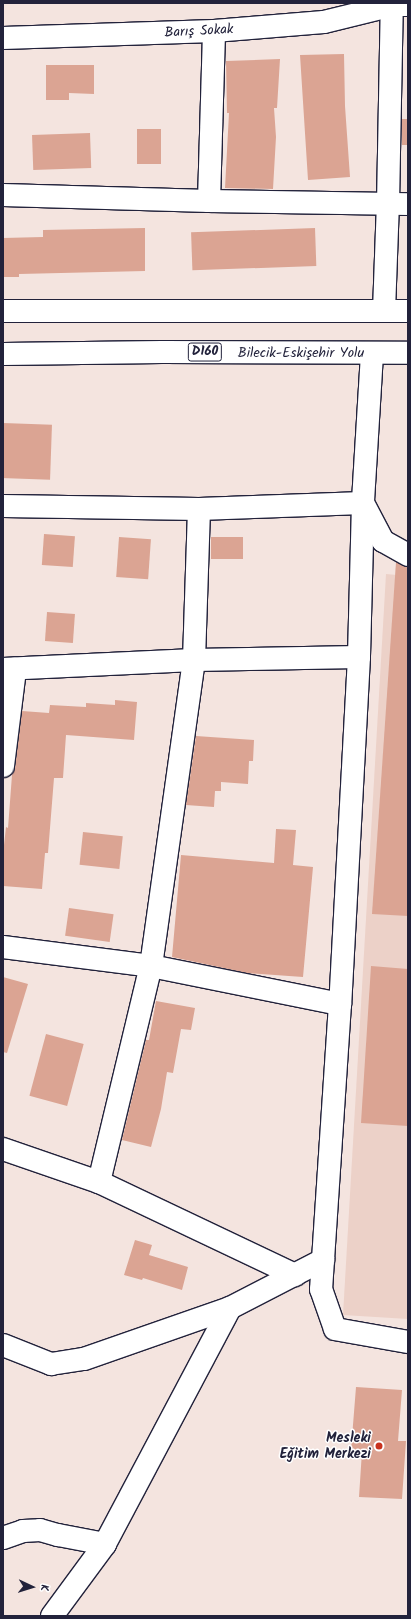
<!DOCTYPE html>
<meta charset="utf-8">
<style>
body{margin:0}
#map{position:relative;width:411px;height:1619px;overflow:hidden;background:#f4e4df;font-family:Kalam,sans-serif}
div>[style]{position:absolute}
.built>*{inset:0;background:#ecd1c8}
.building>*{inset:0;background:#dba493;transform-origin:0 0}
.roads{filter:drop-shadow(1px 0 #22223b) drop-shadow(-1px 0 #22223b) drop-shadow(0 1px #22223b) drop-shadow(0 -1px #22223b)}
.street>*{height:22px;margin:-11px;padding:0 11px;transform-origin:11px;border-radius:11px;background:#fff}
.primary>*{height:22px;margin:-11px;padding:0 11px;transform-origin:11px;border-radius:11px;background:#fff}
.dots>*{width:11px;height:11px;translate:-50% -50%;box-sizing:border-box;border:2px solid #fff;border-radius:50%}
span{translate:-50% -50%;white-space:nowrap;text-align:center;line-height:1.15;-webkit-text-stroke:3px #fff;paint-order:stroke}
.shield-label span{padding:1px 3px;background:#fff;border:1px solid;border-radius:3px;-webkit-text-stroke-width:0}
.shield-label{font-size:13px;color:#22223b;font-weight:700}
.street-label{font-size:14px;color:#22223b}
.poi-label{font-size:14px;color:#22223b;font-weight:700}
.right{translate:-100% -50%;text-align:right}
.frame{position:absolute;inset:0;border:4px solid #22223b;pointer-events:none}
.north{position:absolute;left:12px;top:1567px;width:40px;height:40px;-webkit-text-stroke:3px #fff;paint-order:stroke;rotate:94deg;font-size:11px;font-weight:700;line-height:16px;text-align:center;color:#22223b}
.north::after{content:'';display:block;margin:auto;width:14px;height:18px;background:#22223b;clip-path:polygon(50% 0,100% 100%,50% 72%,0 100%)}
</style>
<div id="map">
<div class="built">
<i style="clip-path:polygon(386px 574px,408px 576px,408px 1319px,343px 1315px)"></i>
</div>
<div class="building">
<i style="clip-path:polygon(344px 54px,345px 106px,350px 177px,308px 180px,300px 55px)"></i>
<i style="clip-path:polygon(280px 59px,277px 108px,274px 108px,276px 137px,273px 189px,225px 188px,229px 113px,227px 113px,226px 61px)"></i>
<i style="clip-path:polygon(46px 65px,94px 65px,94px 94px,69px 93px,69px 100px,46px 100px)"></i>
<i style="left:402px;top:119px;width:6px;height:26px"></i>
<i style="left:137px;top:129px;width:24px;height:35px"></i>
<i style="left:90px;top:133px;width:35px;height:58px;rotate:88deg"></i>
<i style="clip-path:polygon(145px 228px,145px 271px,19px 274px,19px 277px,3px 277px,3px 238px,43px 237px,43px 230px)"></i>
<i style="left:315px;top:228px;width:38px;height:124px;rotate:88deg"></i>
<i style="left:3px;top:423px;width:49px;height:55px;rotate:2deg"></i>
<i style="left:44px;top:534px;width:31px;height:31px;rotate:4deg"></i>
<i style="left:119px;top:537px;width:32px;height:40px;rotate:4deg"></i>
<i style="left:211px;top:537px;width:32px;height:22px"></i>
<i style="clip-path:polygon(396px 562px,408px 567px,408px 916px,372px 914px)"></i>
<i style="left:47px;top:612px;width:28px;height:29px;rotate:4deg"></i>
<i style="clip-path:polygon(115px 700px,137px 702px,134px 740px,66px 735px,63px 778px,54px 778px,48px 853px,45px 853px,42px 889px,3px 886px,3px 854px,6px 827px,8px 828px,12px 775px,15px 768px,22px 711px,49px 713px,50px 705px,86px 707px,86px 703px,115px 705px)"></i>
<i style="clip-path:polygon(196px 736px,254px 740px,253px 761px,249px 761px,248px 784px,221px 782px,221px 791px,215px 791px,214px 807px,186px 805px)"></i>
<i style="clip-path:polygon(276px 829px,296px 830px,293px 865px,313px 867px,303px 977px,247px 973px,172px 957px,181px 855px,274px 863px)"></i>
<i style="left:83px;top:832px;width:40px;height:33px;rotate:6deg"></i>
<i style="left:69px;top:908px;width:45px;height:28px;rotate:8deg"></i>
<i style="clip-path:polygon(371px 966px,408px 969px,408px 1126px,361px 1123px)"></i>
<i style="clip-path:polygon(3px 977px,28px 984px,7px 1053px,3px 1052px)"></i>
<i style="clip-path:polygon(156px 1001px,195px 1008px,191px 1030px,181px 1029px,173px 1073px,167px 1072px,161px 1109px,151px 1147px,122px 1140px,146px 1040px,149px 1040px)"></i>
<i style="left:46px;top:1034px;width:39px;height:64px;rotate:15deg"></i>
<i style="clip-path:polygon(135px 1240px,152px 1245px,149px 1255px,188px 1267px,182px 1290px,143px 1278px,142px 1280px,124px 1275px)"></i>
<i style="clip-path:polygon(356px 1387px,402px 1390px,398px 1441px,406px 1441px,402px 1499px,359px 1497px,362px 1451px,351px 1450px)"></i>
</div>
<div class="roads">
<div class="street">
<i style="left:3px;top:38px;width:211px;rotate:-1.9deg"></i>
<i style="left:214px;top:31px;width:110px;rotate:-4.7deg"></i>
<i style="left:324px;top:22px;width:71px;rotate:-13.8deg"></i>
<i style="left:393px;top:5px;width:15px"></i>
<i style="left:3px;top:195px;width:206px;rotate:1.7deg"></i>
<i style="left:209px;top:201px;width:199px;rotate:0.9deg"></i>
<i style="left:209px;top:201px;width:170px;rotate:-88.3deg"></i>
<i style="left:384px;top:311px;width:107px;rotate:-87.9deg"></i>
<i style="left:388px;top:204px;width:201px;rotate:-88.9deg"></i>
<i style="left:372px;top:354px;width:149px;rotate:93.5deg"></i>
<i style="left:363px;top:503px;width:154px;rotate:91.5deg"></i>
<i style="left:359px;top:657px;width:348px;rotate:93.1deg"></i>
<i style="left:340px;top:1004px;width:286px;rotate:93.8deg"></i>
<i style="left:321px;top:1289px;width:42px;rotate:70.7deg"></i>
<i style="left:335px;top:1329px;width:74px;rotate:10.1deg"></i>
<i style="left:3px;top:506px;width:196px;rotate:0.9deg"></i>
<i style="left:199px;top:509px;width:164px;rotate:-2.1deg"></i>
<i style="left:363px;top:503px;width:43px;rotate:62.2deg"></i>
<i style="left:383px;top:541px;width:29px;rotate:29deg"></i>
<i style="left:3px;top:669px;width:191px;rotate:-2.7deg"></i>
<i style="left:194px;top:660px;width:165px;rotate:-1deg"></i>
<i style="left:3px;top:766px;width:98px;rotate:-82.9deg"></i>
<i style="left:3px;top:947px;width:149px;rotate:7.3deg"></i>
<i style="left:151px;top:966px;width:193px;rotate:11.4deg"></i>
<i style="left:3px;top:1149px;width:102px;rotate:19deg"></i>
<i style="left:99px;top:1182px;width:217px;rotate:25.4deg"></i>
<i style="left:99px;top:1182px;width:222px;rotate:-76.5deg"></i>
<i style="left:151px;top:966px;width:309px;rotate:-82deg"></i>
<i style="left:194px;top:660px;width:151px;rotate:-88.1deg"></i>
<i style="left:3px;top:1345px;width:52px;rotate:21.6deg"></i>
<i style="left:51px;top:1364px;width:33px;rotate:-9deg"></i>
<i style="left:84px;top:1359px;width:155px;rotate:-19.3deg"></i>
<i style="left:230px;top:1308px;width:105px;rotate:-27.3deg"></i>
<i style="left:3px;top:1538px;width:21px;rotate:-19deg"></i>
<i style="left:23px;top:1531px;width:17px;rotate:-3deg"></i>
<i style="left:40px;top:1530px;width:19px;rotate:16deg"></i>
<i style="left:58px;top:1535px;width:48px;rotate:10.8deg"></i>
<i style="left:52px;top:1616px;width:89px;rotate:-53.6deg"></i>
<i style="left:105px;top:1544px;width:267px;rotate:-62.1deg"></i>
</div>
<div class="primary">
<i style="left:3px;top:311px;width:405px"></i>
<i style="left:3px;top:354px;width:159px;rotate:-0.7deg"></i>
<i style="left:162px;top:352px;width:246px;rotate:0.2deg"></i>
</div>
</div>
<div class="dots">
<i style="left:379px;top:1446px;background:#c8321e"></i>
</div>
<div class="shield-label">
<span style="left:205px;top:352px">D160</span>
</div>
<div class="street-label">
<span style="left:199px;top:31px;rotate:-3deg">Barış Sokak</span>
<span style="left:301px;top:353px">Bilecik-Eskişehir Yolu</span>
</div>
<div class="poi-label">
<span class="right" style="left:371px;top:1446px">Mesleki<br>Eğitim Merkezi</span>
</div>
<div class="frame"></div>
<div class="north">K</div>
</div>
